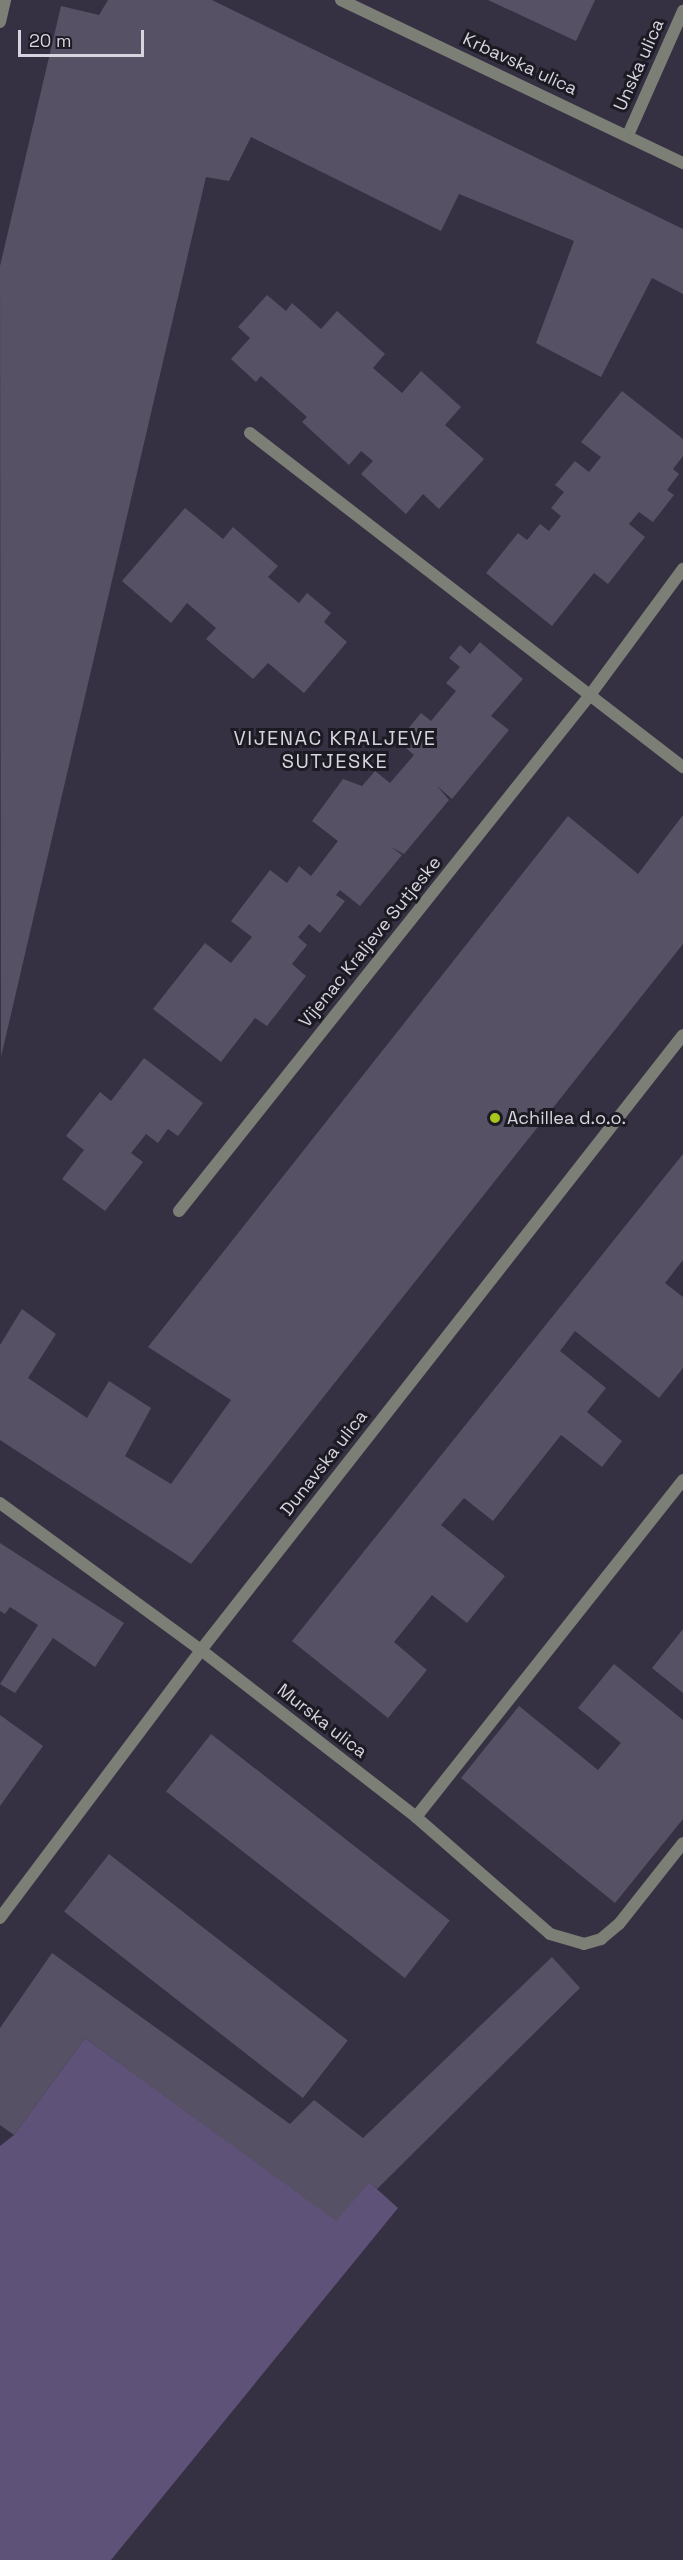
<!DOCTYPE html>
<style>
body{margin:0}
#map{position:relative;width:683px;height:2560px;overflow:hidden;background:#363043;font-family:"Space Grotesk",sans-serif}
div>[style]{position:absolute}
.green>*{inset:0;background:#5f5278}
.building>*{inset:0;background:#575165;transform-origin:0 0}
.service>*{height:12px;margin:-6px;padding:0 6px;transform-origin:6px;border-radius:6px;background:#7c7f75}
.minor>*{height:12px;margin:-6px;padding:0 6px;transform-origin:6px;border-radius:6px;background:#7c7f75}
.dots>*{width:16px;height:16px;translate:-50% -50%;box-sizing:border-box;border:3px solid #1c1a22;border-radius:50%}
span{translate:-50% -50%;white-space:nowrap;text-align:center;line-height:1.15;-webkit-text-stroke:6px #1c1a22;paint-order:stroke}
.street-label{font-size:18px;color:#d7d3df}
.poi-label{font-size:18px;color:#d7d3df}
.left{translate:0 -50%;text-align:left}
.neighbourhood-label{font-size:20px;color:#d7d3df;letter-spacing:1.5px}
.scale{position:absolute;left:18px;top:30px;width:126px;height:27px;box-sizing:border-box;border:3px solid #d7d3df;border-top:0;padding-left:8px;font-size:18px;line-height:21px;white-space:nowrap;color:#d7d3df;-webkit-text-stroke:4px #1c1a22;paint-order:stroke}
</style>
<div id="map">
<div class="green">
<i style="clip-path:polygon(85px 2038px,336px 2220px,369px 2182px,398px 2208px,111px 2560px,0 2560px,0 2146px,14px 2135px)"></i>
</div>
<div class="building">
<i style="clip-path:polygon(108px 0,212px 0,683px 229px,683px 294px,652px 278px,601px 377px,536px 343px,574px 241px,459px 194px,441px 231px,251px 137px,229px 181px,206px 177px,1px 1057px,0 266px,61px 6px,99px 15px)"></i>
<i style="clip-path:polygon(488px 0,595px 0,576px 41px)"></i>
<i style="clip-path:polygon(267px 295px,286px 311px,292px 303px,321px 329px,337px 311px,385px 354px,373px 368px,402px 393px,421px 371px,461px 407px,445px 425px,484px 459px,439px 509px,423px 494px,406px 514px,361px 474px,373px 461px,361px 451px,349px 465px,302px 422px,307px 417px,261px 376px,256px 382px,231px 359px,250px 338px,238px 327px)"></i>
<i style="clip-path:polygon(622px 391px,683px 439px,683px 456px,673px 469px,679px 474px,667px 490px,674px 495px,653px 522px,639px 512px,629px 524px,645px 537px,608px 584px,594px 573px,552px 626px,486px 573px,518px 533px,527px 540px,540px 524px,549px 531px,561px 516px,551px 508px,564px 492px,555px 485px,575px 461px,589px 472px,601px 457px,581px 442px)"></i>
<i style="clip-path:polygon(185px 508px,223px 539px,233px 527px,278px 566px,268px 577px,299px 603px,307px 593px,331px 613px,324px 622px,347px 642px,304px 693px,268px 663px,253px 679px,206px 639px,216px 628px,187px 603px,171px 623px,122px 581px)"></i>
<i style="clip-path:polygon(480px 642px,523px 679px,491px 716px,509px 730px,452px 799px,437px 786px,449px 800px,404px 854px,391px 847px,402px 855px,360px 906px,340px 890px,336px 895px,345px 901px,320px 933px,309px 924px,298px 937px,307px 945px,292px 964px,306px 976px,267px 1026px,255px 1018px,221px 1062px,153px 1009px,205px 943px,231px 963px,252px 937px,231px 921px,270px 870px,287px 883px,299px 866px,311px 876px,338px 841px,312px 821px,343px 779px,362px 786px,375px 771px,390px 783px,414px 755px,398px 741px,421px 713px,431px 721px,456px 691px,446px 683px,460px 667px,449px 658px,460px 645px,470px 654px)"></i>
<i style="clip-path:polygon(683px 815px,683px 944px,191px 1564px,0 1440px,0 1345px,22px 1309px,56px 1334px,28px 1378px,87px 1418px,109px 1381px,151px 1408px,125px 1456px,171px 1484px,231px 1400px,148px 1347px,568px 816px,638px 874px)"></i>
<i style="clip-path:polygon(144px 1058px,203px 1103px,178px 1136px,168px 1129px,158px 1143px,146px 1134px,131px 1153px,143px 1162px,105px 1211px,62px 1179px,84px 1150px,66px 1136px,100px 1092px,111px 1101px)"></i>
<i style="clip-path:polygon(683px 1154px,683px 1260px,665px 1283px,683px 1297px,683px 1368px,659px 1398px,575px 1331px,560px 1351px,606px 1388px,587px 1412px,622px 1441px,602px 1467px,561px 1435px,493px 1521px,464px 1498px,441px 1525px,505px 1576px,467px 1623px,432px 1595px,394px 1642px,427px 1670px,388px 1718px,292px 1641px)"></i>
<i style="clip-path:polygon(0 1543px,124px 1623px,95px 1667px,53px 1638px,15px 1693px,0 1684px,38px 1625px,10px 1607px,5px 1614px,0 1611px)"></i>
<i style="clip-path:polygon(683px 1629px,683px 1693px,652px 1668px)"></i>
<i style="clip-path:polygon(614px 1664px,683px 1720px,683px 1819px,615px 1903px,461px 1778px,519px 1706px,598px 1770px,621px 1743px,578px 1708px)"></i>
<i style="clip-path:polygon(0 1715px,43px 1746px,0 1806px)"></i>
<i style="left:211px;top:1734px;width:303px;height:73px;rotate:38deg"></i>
<i style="left:109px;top:1854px;width:303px;height:73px;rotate:38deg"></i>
<i style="clip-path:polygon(52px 1953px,290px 2124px,314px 2100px,363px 2138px,552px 1957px,580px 1988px,377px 2189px,369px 2182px,336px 2221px,85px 2038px,14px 2135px,0 2125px,0 2028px)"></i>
</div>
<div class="service">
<i style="left:416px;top:1817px;width:430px;rotate:-51.6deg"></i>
</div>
<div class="minor">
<i style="left:341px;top:0;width:379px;rotate:25.5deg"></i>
<i style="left:0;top:22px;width:23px;rotate:-77deg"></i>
<i style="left:628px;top:135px;width:136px;rotate:-66.1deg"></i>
<i style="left:250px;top:433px;width:547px;rotate:37.65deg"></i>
<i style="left:179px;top:1211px;width:660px;rotate:-51.46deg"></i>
<i style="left:590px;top:695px;width:157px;rotate:-53.6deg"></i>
<i style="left:0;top:1503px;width:249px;rotate:36.2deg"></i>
<i style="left:201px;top:1650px;width:272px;rotate:37.8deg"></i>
<i style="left:416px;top:1817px;width:178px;rotate:41.1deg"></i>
<i style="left:550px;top:1934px;width:35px;rotate:16deg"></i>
<i style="left:584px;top:1944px;width:18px;rotate:-16deg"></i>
<i style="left:601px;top:1939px;width:23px;rotate:-40deg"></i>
<i style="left:619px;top:1924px;width:103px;rotate:-51.7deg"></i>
<i style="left:0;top:1918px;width:335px;rotate:-53.1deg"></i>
<i style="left:201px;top:1650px;width:781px;rotate:-51.91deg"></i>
</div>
<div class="dots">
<i style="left:495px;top:1118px;background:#a8c71d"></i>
</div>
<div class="street-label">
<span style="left:520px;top:64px;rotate:25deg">Krbavska ulica</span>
<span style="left:639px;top:65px;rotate:-66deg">Unska ulica</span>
<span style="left:370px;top:942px;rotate:-51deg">Vijenac Kraljeve Sutjeske</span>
<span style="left:324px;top:1463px;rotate:-52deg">Dunavska ulica</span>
<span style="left:322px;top:1721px;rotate:38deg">Murska ulica</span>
</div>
<div class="poi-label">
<span class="left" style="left:507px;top:1118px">Achillea d.o.o.</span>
</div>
<div class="neighbourhood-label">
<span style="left:335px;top:750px">VIJENAC KRALJEVE<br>SUTJESKE</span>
</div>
<div class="scale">20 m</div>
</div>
